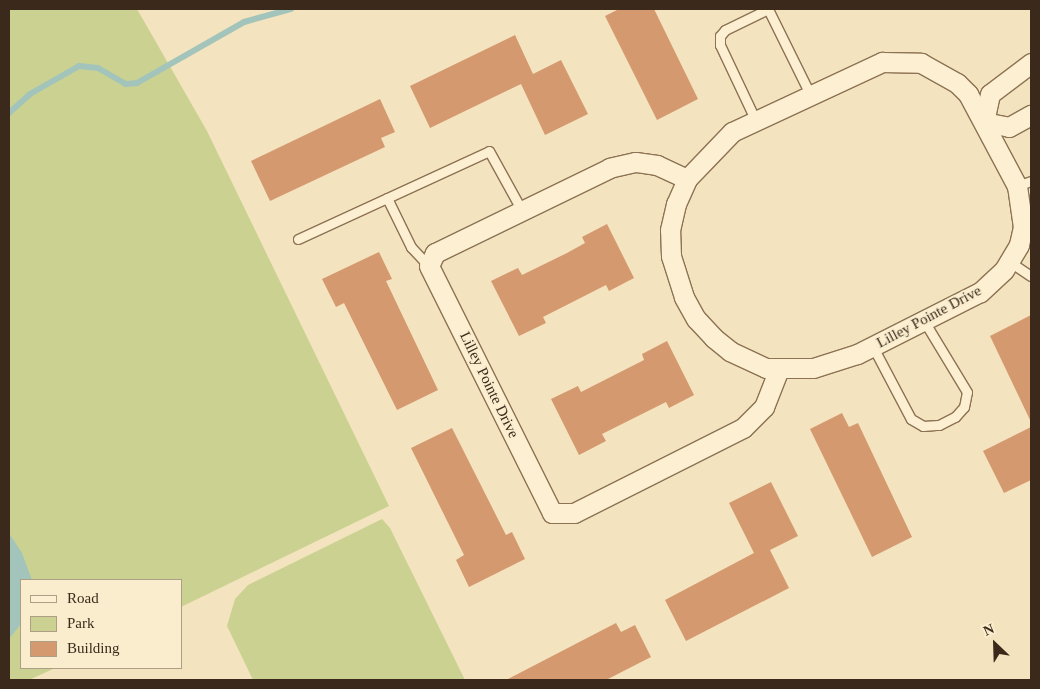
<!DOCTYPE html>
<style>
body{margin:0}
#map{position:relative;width:1040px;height:689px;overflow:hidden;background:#f3e3be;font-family:Georgia,serif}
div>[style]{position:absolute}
.green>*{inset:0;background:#cbd291}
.water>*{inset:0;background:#a2c4ba}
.stream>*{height:6px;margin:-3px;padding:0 3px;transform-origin:3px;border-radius:3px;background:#a2c4ba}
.building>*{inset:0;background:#d5996f}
.roads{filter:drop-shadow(1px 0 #8d7254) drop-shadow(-1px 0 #8d7254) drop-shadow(0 1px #8d7254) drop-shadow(0 -1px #8d7254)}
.service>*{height:9px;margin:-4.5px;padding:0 4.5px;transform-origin:4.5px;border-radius:4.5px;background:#fdf0d2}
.minor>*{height:19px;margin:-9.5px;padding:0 9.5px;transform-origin:9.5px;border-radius:9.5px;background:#fdf0d2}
span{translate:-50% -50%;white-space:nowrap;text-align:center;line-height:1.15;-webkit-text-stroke:4px #f9edce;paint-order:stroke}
.street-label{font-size:15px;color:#3b2a1b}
.frame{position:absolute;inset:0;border:10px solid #3b2a1b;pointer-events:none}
.legend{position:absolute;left:20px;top:579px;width:162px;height:90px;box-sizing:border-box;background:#f9edce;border:1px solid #ad9f86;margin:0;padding:6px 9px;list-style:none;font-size:15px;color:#3b2a1b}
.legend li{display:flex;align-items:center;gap:10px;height:25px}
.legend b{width:25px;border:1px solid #ad9f86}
.north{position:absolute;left:970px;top:619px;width:50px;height:50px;-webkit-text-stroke:4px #f9edce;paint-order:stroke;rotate:336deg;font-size:14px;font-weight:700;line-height:20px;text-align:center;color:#3b2a1b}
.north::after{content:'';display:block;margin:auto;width:18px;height:22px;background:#3b2a1b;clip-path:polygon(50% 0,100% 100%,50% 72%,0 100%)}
</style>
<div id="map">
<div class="green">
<i style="clip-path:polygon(9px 9px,137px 9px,207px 131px,389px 506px,181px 607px,181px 580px,21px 580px,21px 668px,55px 668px,29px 680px,9px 680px)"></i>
<i style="clip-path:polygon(382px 519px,390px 528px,465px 680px,253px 680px,227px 626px,235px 599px,248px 585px)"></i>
</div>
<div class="water">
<i style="clip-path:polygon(9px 533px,22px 553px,32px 580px,21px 580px,21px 624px,9px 639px)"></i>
</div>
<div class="stream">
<i style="left:9px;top:113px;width:28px;rotate:-42deg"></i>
<i style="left:30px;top:94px;width:56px;rotate:-29.7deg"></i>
<i style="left:79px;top:66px;width:19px;rotate:6deg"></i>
<i style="left:98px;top:68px;width:32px;rotate:30deg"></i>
<i style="left:126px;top:84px;width:11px;rotate:-5deg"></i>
<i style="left:137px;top:83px;width:123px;rotate:-29.7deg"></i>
<i style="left:244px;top:22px;width:49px;rotate:-15.5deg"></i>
</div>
<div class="building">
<i style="clip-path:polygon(619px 9px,654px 9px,698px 99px,657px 120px,605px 16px)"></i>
<i style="clip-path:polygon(515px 35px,533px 74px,561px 60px,588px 114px,545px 135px,521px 84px,430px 128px,410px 86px)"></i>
<i style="clip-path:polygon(380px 99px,395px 132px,381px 138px,385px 147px,270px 201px,251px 161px)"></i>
<i style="clip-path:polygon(607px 224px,634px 278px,609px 291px,606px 285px,543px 317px,546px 323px,519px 336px,491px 281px,518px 268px,522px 275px,567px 253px,585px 243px,582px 237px)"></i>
<i style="clip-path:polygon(379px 252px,392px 279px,386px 281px,438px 390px,397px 410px,344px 303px,336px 307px,322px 279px)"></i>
<i style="clip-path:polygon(1031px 315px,1031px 422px,990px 336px)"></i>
<i style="clip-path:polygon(667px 341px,694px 395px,669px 408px,666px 402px,602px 434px,606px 441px,579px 455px,551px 399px,578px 386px,581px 392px,644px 360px,642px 354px)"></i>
<i style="clip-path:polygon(842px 413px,849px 427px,858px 423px,912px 537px,872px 557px,810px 429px)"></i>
<i style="clip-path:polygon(1031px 427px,1031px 480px,1004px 493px,983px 451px)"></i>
<i style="clip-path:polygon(452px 428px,506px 535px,512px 532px,525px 559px,469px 587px,456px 560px,464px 555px,411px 448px)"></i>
<i style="clip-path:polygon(771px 482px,798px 536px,770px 550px,789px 588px,686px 641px,665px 600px,754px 553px,729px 503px)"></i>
<i style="clip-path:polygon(616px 623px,621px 632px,635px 625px,651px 657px,606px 680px,506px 680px)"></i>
</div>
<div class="roads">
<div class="service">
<i style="left:768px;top:9px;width:95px;rotate:63.7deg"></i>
<i style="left:755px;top:119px;width:82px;rotate:-115.3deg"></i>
<i style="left:720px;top:45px;width:9px;rotate:-90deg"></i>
<i style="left:720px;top:36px;width:8px;rotate:-50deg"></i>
<i style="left:725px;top:30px;width:48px;rotate:-26deg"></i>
<i style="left:1017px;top:186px;width:15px;rotate:-20deg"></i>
<i style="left:387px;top:198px;width:55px;rotate:63.9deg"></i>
<i style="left:411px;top:247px;width:26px;rotate:47deg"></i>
<i style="left:298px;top:239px;width:210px;rotate:-24.7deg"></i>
<i style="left:489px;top:151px;width:66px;rotate:61.1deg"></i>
<i style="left:1010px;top:262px;width:25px;rotate:34deg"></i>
<i style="left:873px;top:347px;width:81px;rotate:62.2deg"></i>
<i style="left:911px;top:419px;width:14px;rotate:30deg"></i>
<i style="left:923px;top:426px;width:16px;rotate:-4deg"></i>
<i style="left:939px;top:425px;width:18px;rotate:-27deg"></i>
<i style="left:955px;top:417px;width:13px;rotate:-48deg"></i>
<i style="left:964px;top:407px;width:15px;rotate:-79deg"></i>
<i style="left:967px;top:392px;width:83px;rotate:-121.2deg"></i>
</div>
<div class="minor">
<i style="left:882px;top:62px;width:39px;rotate:1deg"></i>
<i style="left:921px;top:63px;width:41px;rotate:29.1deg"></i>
<i style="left:957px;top:83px;width:16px;rotate:45deg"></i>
<i style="left:968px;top:94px;width:104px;rotate:62deg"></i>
<i style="left:1017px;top:186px;width:41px;rotate:81.7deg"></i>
<i style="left:1023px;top:227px;width:18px;rotate:103deg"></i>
<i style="left:1019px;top:245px;width:29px;rotate:121deg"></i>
<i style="left:1004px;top:270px;width:33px;rotate:137deg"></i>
<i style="left:980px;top:292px;width:138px;rotate:153.2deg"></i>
<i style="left:857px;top:354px;width:46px;rotate:162.3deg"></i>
<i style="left:813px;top:368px;width:47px;rotate:180deg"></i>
<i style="left:766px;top:368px;width:40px;rotate:-155deg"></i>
<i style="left:730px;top:351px;width:21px;rotate:-141deg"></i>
<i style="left:714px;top:338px;width:26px;rotate:-133deg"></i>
<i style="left:696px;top:319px;width:25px;rotate:-119deg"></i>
<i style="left:684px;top:297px;width:43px;rotate:-107.6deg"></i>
<i style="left:671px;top:256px;width:26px;rotate:-92deg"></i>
<i style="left:670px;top:230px;width:27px;rotate:-77deg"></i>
<i style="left:676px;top:204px;width:27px;rotate:-66deg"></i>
<i style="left:687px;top:179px;width:65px;rotate:-46.2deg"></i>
<i style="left:732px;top:132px;width:166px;rotate:-25deg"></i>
<i style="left:1031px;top:63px;width:51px;rotate:142.9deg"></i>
<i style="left:990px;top:94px;width:29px;rotate:102deg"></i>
<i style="left:984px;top:122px;width:25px;rotate:11deg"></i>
<i style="left:1009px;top:127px;width:25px;rotate:-29deg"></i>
<i style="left:687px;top:179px;width:33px;rotate:-155deg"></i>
<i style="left:657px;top:165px;width:22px;rotate:-172deg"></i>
<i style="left:635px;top:162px;width:26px;rotate:167deg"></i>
<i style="left:610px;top:168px;width:195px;rotate:154.1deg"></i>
<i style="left:435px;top:253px;width:14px;rotate:115deg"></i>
<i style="left:429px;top:266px;width:276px;rotate:63.5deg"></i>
<i style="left:552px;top:513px;width:22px"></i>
<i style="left:574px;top:513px;width:189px;rotate:-26.7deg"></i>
<i style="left:743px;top:428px;width:30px;rotate:-45deg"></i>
<i style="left:764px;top:407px;width:41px;rotate:-68.5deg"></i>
</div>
</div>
<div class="street-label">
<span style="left:929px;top:317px;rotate:-28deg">Lilley Pointe Drive</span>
<span style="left:489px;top:385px;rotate:64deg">Lilley Pointe Drive</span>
</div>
<div class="frame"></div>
<ul class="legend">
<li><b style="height:6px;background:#fdf0d2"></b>Road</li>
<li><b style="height:14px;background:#cbd291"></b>Park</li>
<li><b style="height:14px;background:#d5996f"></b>Building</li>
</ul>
<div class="north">N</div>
</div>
